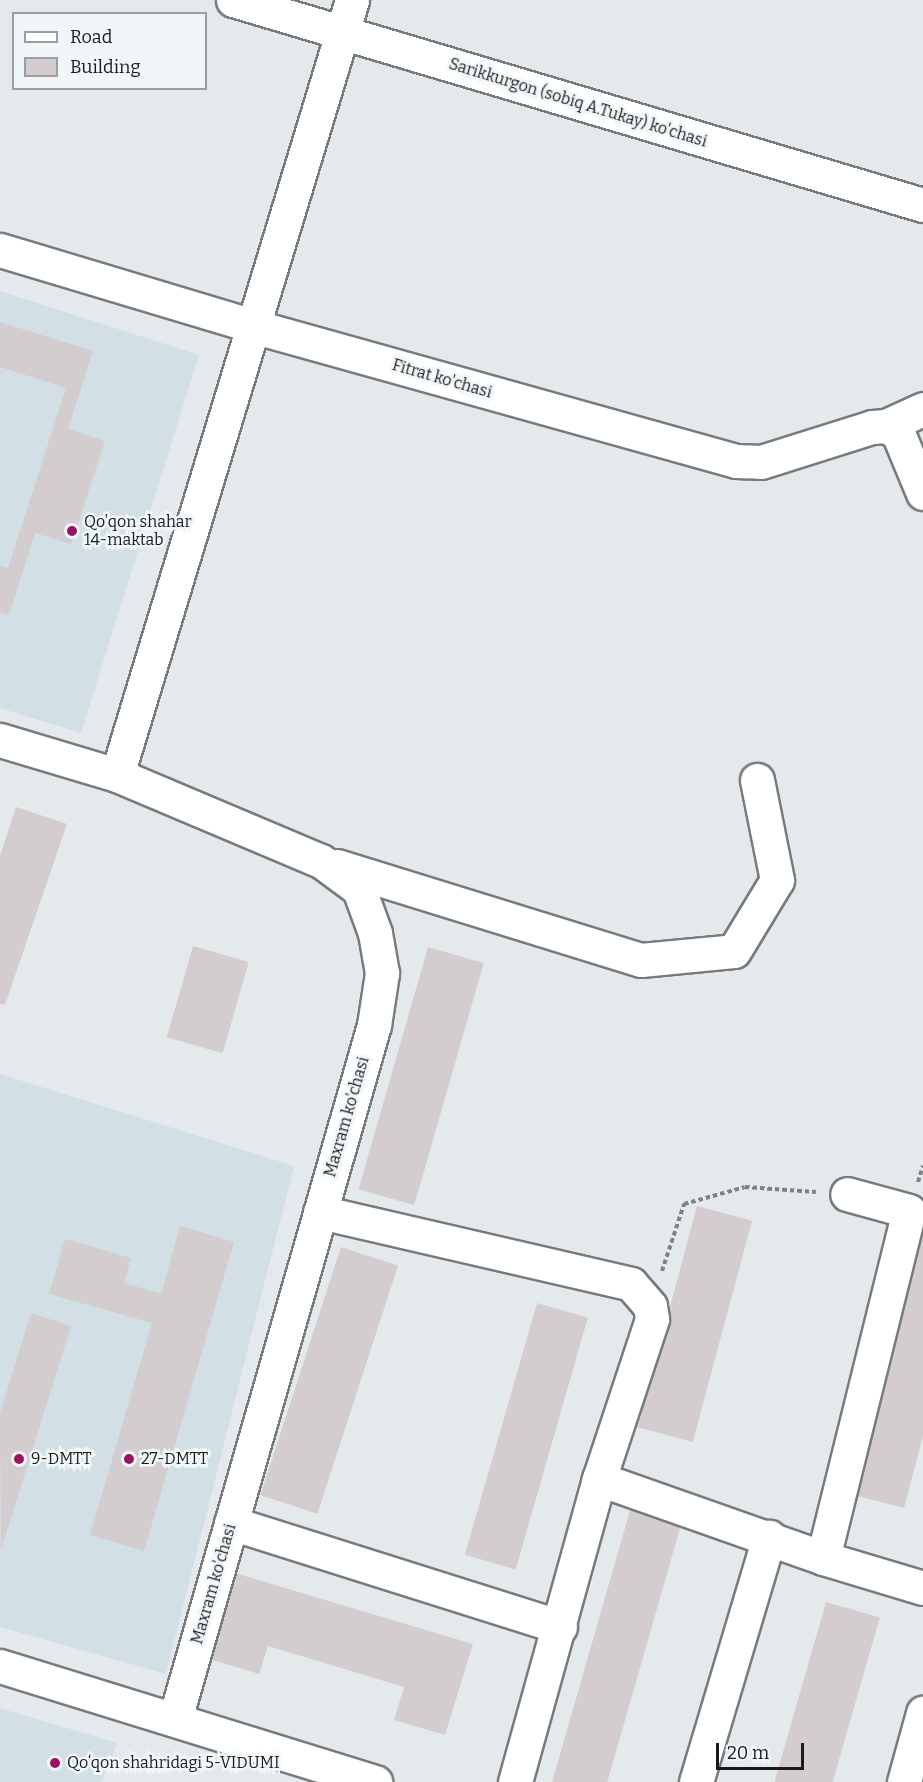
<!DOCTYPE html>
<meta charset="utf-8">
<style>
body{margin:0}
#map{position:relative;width:923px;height:1782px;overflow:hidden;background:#e4eaec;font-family:Bitter,serif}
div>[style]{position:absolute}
.built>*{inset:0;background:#d2dfe5}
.building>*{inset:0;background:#d3cdcf;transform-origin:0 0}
.path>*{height:4px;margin-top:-2px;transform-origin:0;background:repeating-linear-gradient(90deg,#7e8283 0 4.5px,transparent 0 7.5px)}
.roads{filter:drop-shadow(2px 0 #777b7e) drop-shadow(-2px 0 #777b7e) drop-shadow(0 2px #777b7e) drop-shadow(0 -2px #777b7e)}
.minor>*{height:33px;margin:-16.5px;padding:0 16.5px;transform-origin:16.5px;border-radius:16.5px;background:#fff}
.dots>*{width:16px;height:16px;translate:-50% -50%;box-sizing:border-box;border:3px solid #f1f7f9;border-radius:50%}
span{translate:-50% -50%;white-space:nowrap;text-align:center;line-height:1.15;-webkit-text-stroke:5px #f1f7f9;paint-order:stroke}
.street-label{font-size:16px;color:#191b1b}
.poi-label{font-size:16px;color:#191b1b}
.left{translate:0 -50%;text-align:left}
.legend{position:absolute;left:12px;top:12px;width:195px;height:78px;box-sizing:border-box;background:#f1f7f9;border:2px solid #9b9fa0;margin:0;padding:8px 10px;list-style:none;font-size:18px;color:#191b1b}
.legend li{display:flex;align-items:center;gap:12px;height:30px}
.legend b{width:30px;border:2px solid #9b9fa0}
.scale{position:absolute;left:716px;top:1743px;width:88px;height:27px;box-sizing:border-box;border:3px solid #191b1b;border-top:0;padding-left:8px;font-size:18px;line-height:21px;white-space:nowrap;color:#191b1b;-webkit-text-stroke:4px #f1f7f9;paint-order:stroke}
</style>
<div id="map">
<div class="built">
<i style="clip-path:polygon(0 291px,199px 355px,81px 733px,0 708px)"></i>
<i style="clip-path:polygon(0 1074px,294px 1166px,166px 1674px,0 1627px)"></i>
<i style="clip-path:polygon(0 1708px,117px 1743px,101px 1782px,0 1782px)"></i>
</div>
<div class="building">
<i style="clip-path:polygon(0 322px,93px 351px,68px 429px,105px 441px,71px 544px,35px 533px,9px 615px,0 613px,0 566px,8px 568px,66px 388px,0 367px)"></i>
<i style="clip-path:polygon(16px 807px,67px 824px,5px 1005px,0 1004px,0 856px)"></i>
<i style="left:193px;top:946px;width:58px;height:95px;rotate:16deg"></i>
<i style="left:428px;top:947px;width:58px;height:252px;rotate:16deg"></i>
<i style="left:697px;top:1206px;width:57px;height:229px;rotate:15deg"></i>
<i style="clip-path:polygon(180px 1226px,234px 1242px,144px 1551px,90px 1535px,152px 1323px,49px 1294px,65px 1239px,131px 1258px,124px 1283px,161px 1294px)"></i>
<i style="clip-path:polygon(923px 1235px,923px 1436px,904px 1508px,854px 1495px)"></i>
<i style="left:341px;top:1247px;width:60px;height:261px;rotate:18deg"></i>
<i style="left:537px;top:1303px;width:53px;height:262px;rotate:16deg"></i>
<i style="clip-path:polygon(31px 1313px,71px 1326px,1px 1550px,0 1413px)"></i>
<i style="left:631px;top:1507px;width:53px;height:286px;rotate:16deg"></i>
<i style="clip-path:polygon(235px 1573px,473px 1644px,445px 1735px,394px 1720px,404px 1687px,268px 1646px,259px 1674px,209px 1659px)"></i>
<i style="left:826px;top:1602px;width:56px;height:187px;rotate:16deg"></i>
</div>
<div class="path">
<i style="left:918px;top:1182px;width:17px;rotate:-73deg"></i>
<i style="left:662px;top:1271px;width:71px;rotate:-71.8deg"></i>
<i style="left:684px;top:1204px;width:63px;rotate:-15.6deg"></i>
<i style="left:745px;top:1187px;width:71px;rotate:4deg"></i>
</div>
<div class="roads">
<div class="minor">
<i style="left:233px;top:0;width:720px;rotate:16.55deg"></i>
<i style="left:0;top:250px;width:267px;rotate:16.7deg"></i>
<i style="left:256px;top:327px;width:498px;rotate:15.6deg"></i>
<i style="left:736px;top:461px;width:25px;rotate:2deg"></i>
<i style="left:761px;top:462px;width:116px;rotate:-17.5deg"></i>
<i style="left:872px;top:427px;width:14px;rotate:-4deg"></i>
<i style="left:886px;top:426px;width:41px;rotate:-24.7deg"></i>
<i style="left:886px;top:426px;width:14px;rotate:30deg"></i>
<i style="left:898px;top:433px;width:65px;rotate:67.4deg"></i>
<i style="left:0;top:740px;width:122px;rotate:16.7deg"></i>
<i style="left:117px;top:775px;width:221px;rotate:22.9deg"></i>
<i style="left:321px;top:861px;width:47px;rotate:36.4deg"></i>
<i style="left:359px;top:889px;width:47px;rotate:70deg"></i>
<i style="left:375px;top:933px;width:41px;rotate:80.1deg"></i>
<i style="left:382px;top:973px;width:53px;rotate:98.7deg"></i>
<i style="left:374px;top:1025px;width:722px;rotate:106deg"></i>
<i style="left:117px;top:775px;width:810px;rotate:-73.13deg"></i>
<i style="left:337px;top:866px;width:318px;rotate:17.2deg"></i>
<i style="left:641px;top:960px;width:93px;rotate:-5.5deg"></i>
<i style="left:734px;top:951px;width:83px;rotate:-58.8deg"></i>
<i style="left:777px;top:880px;width:102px;rotate:-101.3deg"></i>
<i style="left:320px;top:1212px;width:319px;rotate:13deg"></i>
<i style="left:631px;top:1284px;width:29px;rotate:49deg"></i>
<i style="left:650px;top:1306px;width:13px;rotate:81deg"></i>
<i style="left:652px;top:1319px;width:169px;rotate:108.3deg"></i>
<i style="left:599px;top:1479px;width:314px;rotate:105.5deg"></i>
<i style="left:599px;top:1479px;width:238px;rotate:19.4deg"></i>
<i style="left:823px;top:1558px;width:104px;rotate:16.7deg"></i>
<i style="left:231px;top:1523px;width:345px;rotate:17.5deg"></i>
<i style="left:823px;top:1558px;width:357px;rotate:-76.1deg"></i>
<i style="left:909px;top:1211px;width:64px;rotate:-164.7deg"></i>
<i style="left:0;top:1666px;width:393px;rotate:17.2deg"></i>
<i style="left:696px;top:1782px;width:256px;rotate:-73.4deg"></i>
<i style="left:904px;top:1782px;width:72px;rotate:-74.6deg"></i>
</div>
</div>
<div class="dots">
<i style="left:72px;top:531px;background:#9a1266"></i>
<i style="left:19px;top:1459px;background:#9a1266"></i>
<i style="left:129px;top:1459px;background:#9a1266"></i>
<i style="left:55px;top:1763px;background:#9a1266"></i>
</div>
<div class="street-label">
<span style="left:578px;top:103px;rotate:17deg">Sarikkurgon (sobiq A.Tukay) ko'chasi</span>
<span style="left:442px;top:379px;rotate:16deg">Fitrat ko'chasi</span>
<span style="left:347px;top:1117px;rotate:-74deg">Maxram ko'chasi</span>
<span style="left:214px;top:1584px;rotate:-74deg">Maxram ko'chasi</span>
</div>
<div class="poi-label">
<span class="left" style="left:84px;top:531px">Qo'qon shahar<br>14-maktab</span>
<span class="left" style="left:31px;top:1459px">9-DMTT</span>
<span class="left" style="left:141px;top:1459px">27-DMTT</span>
<span class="left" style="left:67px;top:1763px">Qoʻqon shahridagi 5-VIDUMI</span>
</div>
<ul class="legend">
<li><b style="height:8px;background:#fff"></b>Road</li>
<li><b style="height:16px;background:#d3cdcf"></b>Building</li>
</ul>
<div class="scale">20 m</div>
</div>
